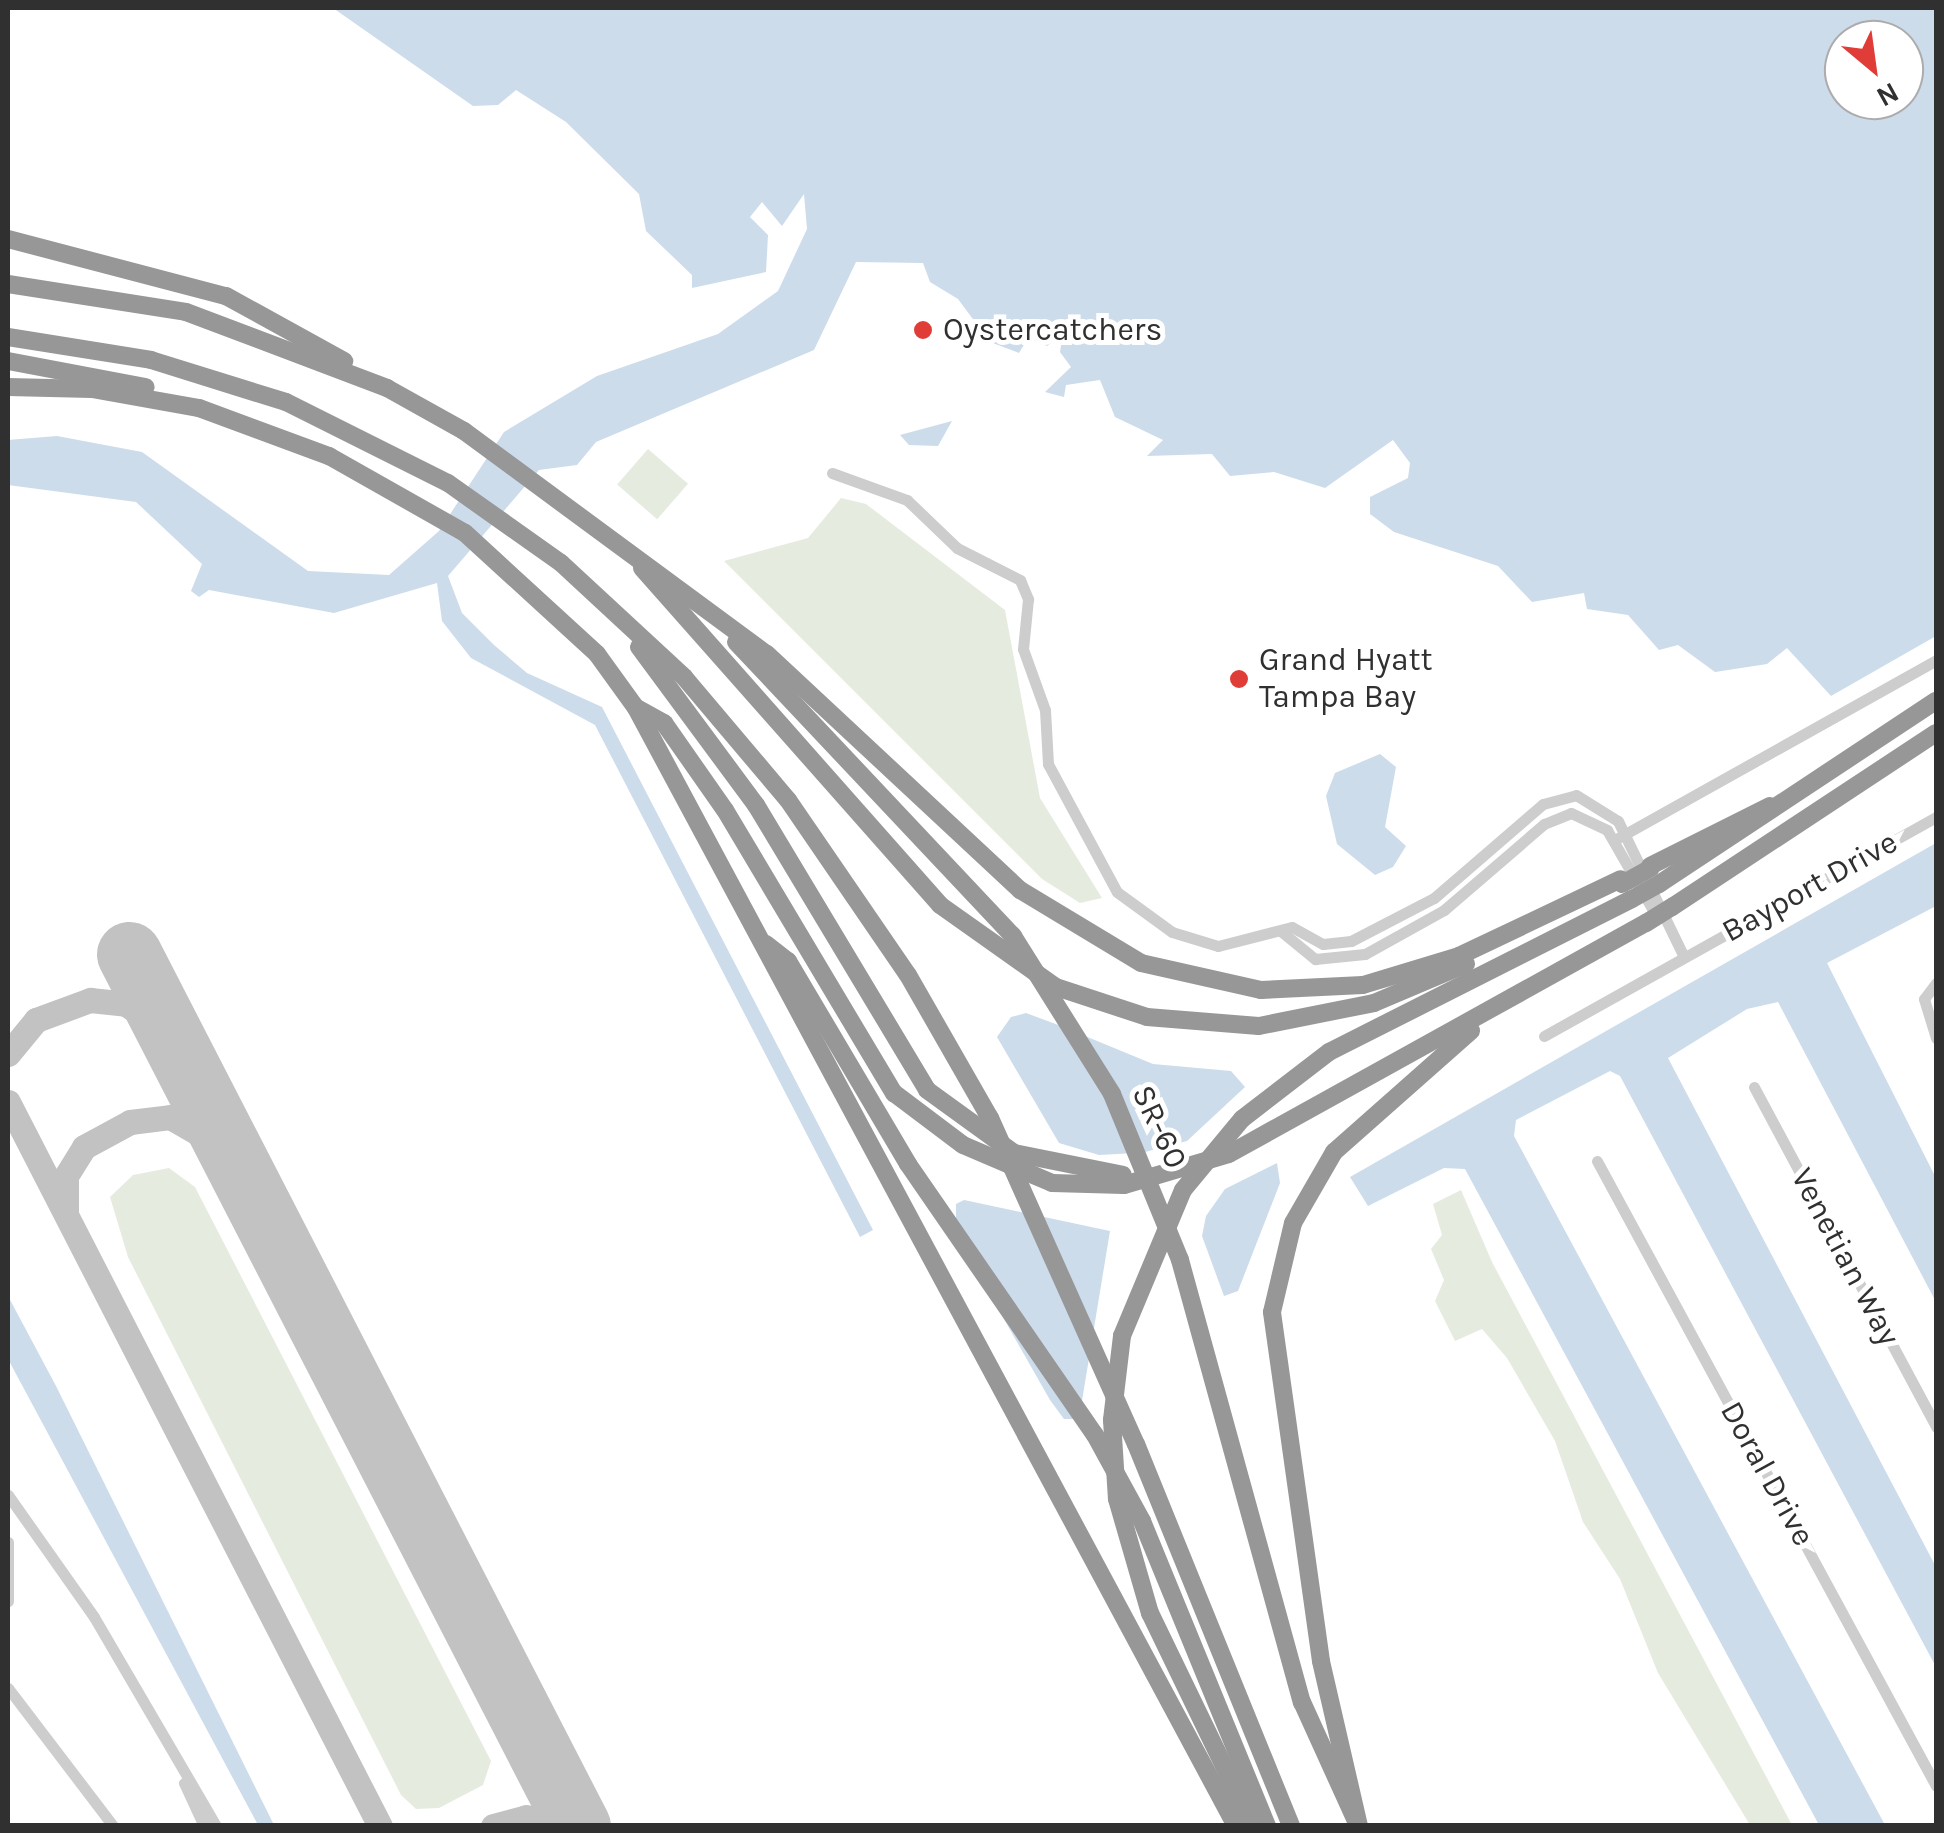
<!DOCTYPE html>
<style>
body{margin:0}
#map{position:relative;width:1944px;height:1833px;overflow:hidden;background:#fff;font-family:Karla,sans-serif}
div>[style]{position:absolute}
.green>*{inset:0;background:#e5ecdf;transform-origin:0 0}
.water>*{inset:0;background:#ccdceb}
.taxiway>*{height:25px;margin:-12.5px;padding:0 12.5px;transform-origin:12.5px;border-radius:12.5px;background:#c2c2c2}
.runway>*{height:65px;margin:-32.5px;padding:0 32.5px;transform-origin:32.5px;border-radius:32.5px;background:#c2c2c2}
.minor>*{height:11px;margin:-5.5px;padding:0 5.5px;transform-origin:5.5px;border-radius:5.5px;background:#cdcdcd}
.highway>*{height:18px;margin:-9px;padding:0 9px;transform-origin:9px;border-radius:9px;background:#979797}
.highway-bridge>*{height:18px;margin:-9px;padding:0 9px;transform-origin:9px;border-radius:9px;background:#979797}
.dots>*{width:28px;height:28px;translate:-50% -50%;box-sizing:border-box;border:5px solid #fff;border-radius:50%}
span{translate:-50% -50%;white-space:nowrap;text-align:center;line-height:1.15;-webkit-text-stroke:10px #fff;paint-order:stroke}
.poi-label{font-size:32px;color:#303030}
.left{translate:0 -50%;text-align:left}
.street-label{font-size:32px;color:#303030}
.frame{position:absolute;inset:0;border:10px solid #303030;pointer-events:none}
.north{position:absolute;left:1824px;top:20px;width:100px;height:100px;box-sizing:border-box;background:#fff;border:2px solid #acacac;border-radius:50%;rotate:151deg;font-size:28px;font-weight:700;line-height:40px;text-align:center;color:#303030}
.north::after{content:'';display:block;margin:auto;width:35px;height:45px;background:#e03d39;clip-path:polygon(50% 0,100% 100%,50% 72%,0 100%)}
</style>
<div id="map">
<div class="green">
<i style="left:648px;top:449px;width:53px;height:47px;rotate:41deg"></i>
<i style="clip-path:polygon(841px 498px,866px 504px,1005px 610px,1040px 798px,1102px 898px,1080px 903px,1042px 879px,724px 561px,808px 538px)"></i>
<i style="clip-path:polygon(169px 1168px,195px 1187px,491px 1761px,483px 1785px,439px 1808px,416px 1809px,401px 1795px,128px 1257px,110px 1197px,133px 1175px)"></i>
<i style="clip-path:polygon(1461px 1190px,1492px 1262px,1792px 1825px,1750px 1825px,1658px 1673px,1620px 1579px,1583px 1522px,1555px 1441px,1507px 1358px,1482px 1329px,1455px 1341px,1435px 1301px,1444px 1280px,1431px 1249px,1442px 1235px,1433px 1204px)"></i>
</div>
<div class="water">
<i style="clip-path:polygon(evenodd,333px 8px,1936px 8px,1936px 636px,1831px 696px,1787px 648px,1767px 664px,1715px 672px,1678px 645px,1659px 650px,1628px 615px,1587px 609px,1584px 593px,1532px 602px,1498px 566px,1394px 532px,1370px 514px,1370px 497px,1408px 478px,1410px 463px,1393px 440px,1325px 488px,1274px 472px,1230px 476px,1212px 454px,1147px 456px,1163px 440px,1115px 417px,1100px 380px,1066px 385px,1064px 397px,1045px 392px,1071px 367px,1060px 352px,1063px 333px,1047px 346px,1028px 338px,1019px 353px,990px 342px,958px 299px,930px 282px,923px 263px,856px 262px,814px 350px,596px 442px,577px 465px,539px 470px,448px 576px,462px 613px,494px 645px,527px 673px,602px 707px,873px 1230px,860px 1237px,595px 725px,471px 658px,442px 621px,437px 583px,334px 613px,209px 590px,199px 597px,191px 591px,202px 564px,136px 502px,8px 485px,8px 440px,57px 436px,142px 452px,308px 571px,389px 575px,439px 531px,504px 432px,597px 376px,718px 334px,778px 291px,807px 229px,804px 194px,782px 226px,762px 202px,750px 217px,768px 235px,766px 272px,692px 288px,692px 275px,646px 231px,639px 194px,566px 122px,516px 90px,498px 105px,473px 106px,333px 8px,1844px 40px,1904px 40px,1904px 100px,1844px 100px,1844px 40px)"></i>
<i style="clip-path:polygon(952px 421px,938px 446px,909px 445px,900px 435px)"></i>
<i style="clip-path:polygon(1380px 754px,1396px 767px,1385px 827px,1406px 846px,1393px 867px,1375px 875px,1337px 844px,1326px 796px,1335px 773px)"></i>
<i style="clip-path:polygon(1936px 843px,1936px 906px,1827px 963px,1936px 1178px,1936px 1302px,1778px 1002px,1747px 1009px,1668px 1058px,1936px 1567px,1936px 1667px,1620px 1076px,1610px 1071px,1516px 1120px,1514px 1136px,1885px 1825px,1819px 1825px,1465px 1169px,1444px 1168px,1368px 1206px,1350px 1177px)"></i>
<i style="clip-path:polygon(1026px 1013px,1069px 1029px,1135px 1153px,1099px 1155px,1059px 1143px,997px 1037px,1011px 1017px)"></i>
<i style="clip-path:polygon(1085px 1036px,1153px 1064px,1231px 1071px,1245px 1087px,1187px 1141px,1145px 1152px)"></i>
<i style="clip-path:polygon(1277px 1163px,1280px 1183px,1238px 1291px,1224px 1296px,1202px 1236px,1206px 1216px,1225px 1189px)"></i>
<i style="clip-path:polygon(964px 1200px,1110px 1231px,1079px 1419px,1064px 1419px,1050px 1400px,956px 1235px,956px 1204px)"></i>
<i style="clip-path:polygon(8px 1296px,56px 1386px,274px 1825px,258px 1825px,8px 1359px)"></i>
</div>
<div class="taxiway">
<i style="left:8px;top:1054px;width:44px;rotate:-50.5deg"></i>
<i style="left:36px;top:1020px;width:58px;rotate:-20.3deg"></i>
<i style="left:90px;top:1000px;width:36px;rotate:6deg"></i>
<i style="left:126px;top:1004px;width:53px;rotate:34.3deg"></i>
<i style="left:8px;top:1102px;width:814px;rotate:62.81deg"></i>
<i style="left:66px;top:1212px;width:36px;rotate:-90deg"></i>
<i style="left:66px;top:1176px;width:34px;rotate:-58deg"></i>
<i style="left:84px;top:1147px;width:52px;rotate:-28.5deg"></i>
<i style="left:130px;top:1122px;width:40px;rotate:-7.1deg"></i>
<i style="left:170px;top:1117px;width:62px;rotate:29.9deg"></i>
<i style="left:224px;top:1148px;width:110px;rotate:60.6deg"></i>
<i style="left:493px;top:1826px;width:34px;rotate:-15deg"></i>
<i style="left:526px;top:1817px;width:32px;rotate:16deg"></i>
</div>
<div class="runway">
<i style="left:129px;top:954px;width:981px;rotate:62.76deg"></i>
</div>
<div class="minor">
<i style="left:832px;top:473px;width:80px;rotate:19.8deg"></i>
<i style="left:907px;top:500px;width:69px;rotate:43.8deg"></i>
<i style="left:957px;top:548px;width:71px;rotate:26.9deg"></i>
<i style="left:1020px;top:580px;width:21px;rotate:67deg"></i>
<i style="left:1028px;top:599px;width:50px;rotate:95.7deg"></i>
<i style="left:1023px;top:649px;width:65px;rotate:70.2deg"></i>
<i style="left:1045px;top:710px;width:54px;rotate:86.8deg"></i>
<i style="left:1048px;top:764px;width:145px;rotate:61.7deg"></i>
<i style="left:1117px;top:892px;width:68px;rotate:36deg"></i>
<i style="left:1172px;top:932px;width:48px;rotate:16.9deg"></i>
<i style="left:1218px;top:946px;width:76px;rotate:-14.4deg"></i>
<i style="left:1292px;top:927px;width:35px;rotate:29deg"></i>
<i style="left:1323px;top:944px;width:28px;rotate:-6deg"></i>
<i style="left:1351px;top:941px;width:93px;rotate:-27.4deg"></i>
<i style="left:1434px;top:898px;width:144px;rotate:-40.8deg"></i>
<i style="left:1543px;top:804px;width:34px;rotate:-15deg"></i>
<i style="left:1576px;top:795px;width:49px;rotate:31.8deg"></i>
<i style="left:1618px;top:821px;width:151px;rotate:64.1deg"></i>
<i style="left:1618px;top:838px;width:364px;rotate:-29.2deg"></i>
<i style="left:1282px;top:932px;width:43px;rotate:39.3deg"></i>
<i style="left:1315px;top:959px;width:50px;rotate:-5.7deg"></i>
<i style="left:1365px;top:954px;width:90px;rotate:-29.1deg"></i>
<i style="left:1444px;top:910px;width:132px;rotate:-40.7deg"></i>
<i style="left:1544px;top:824px;width:29px;rotate:-22deg"></i>
<i style="left:1571px;top:813px;width:40px;rotate:25deg"></i>
<i style="left:1607px;top:830px;width:100px;rotate:60.1deg"></i>
<i style="left:1936px;top:983px;width:20px;rotate:127deg"></i>
<i style="left:1924px;top:999px;width:41px;rotate:72.9deg"></i>
<i style="left:1544px;top:1036px;width:449px;rotate:-29.2deg"></i>
<i style="left:1754px;top:1087px;width:386px;rotate:61.8deg"></i>
<i style="left:1597px;top:1161px;width:711px;rotate:61.52deg"></i>
<i style="left:8px;top:1495px;width:149px;rotate:54.8deg"></i>
<i style="left:94px;top:1617px;width:242px;rotate:59.7deg"></i>
<i style="left:8px;top:1542px;width:59px;rotate:90deg"></i>
<i style="left:8px;top:1688px;width:173px;rotate:52.7deg"></i>
<i style="left:184px;top:1783px;width:47px;rotate:65.1deg"></i>
</div>
<div class="highway">
<i style="left:8px;top:239px;width:225px;rotate:14.7deg"></i>
<i style="left:226px;top:296px;width:135px;rotate:28.8deg"></i>
<i style="left:8px;top:284px;width:180px;rotate:8.9deg"></i>
<i style="left:186px;top:312px;width:215px;rotate:20.7deg"></i>
<i style="left:387px;top:388px;width:88px;rotate:29.2deg"></i>
<i style="left:464px;top:431px;width:376px;rotate:36.4deg"></i>
<i style="left:767px;top:654px;width:346px;rotate:43deg"></i>
<i style="left:1020px;top:890px;width:141px;rotate:31.1deg"></i>
<i style="left:1141px;top:963px;width:123px;rotate:12.7deg"></i>
<i style="left:1261px;top:990px;width:102px;rotate:-2.8deg"></i>
<i style="left:1363px;top:985px;width:100px;rotate:-16.8deg"></i>
<i style="left:1459px;top:956px;width:179px;rotate:-25.4deg"></i>
<i style="left:8px;top:337px;width:145px;rotate:9.1deg"></i>
<i style="left:151px;top:360px;width:141px;rotate:17.3deg"></i>
<i style="left:286px;top:402px;width:181px;rotate:26.6deg"></i>
<i style="left:448px;top:483px;width:138px;rotate:35.3deg"></i>
<i style="left:561px;top:563px;width:168px;rotate:42.8deg"></i>
<i style="left:684px;top:677px;width:161px;rotate:49.8deg"></i>
<i style="left:788px;top:800px;width:212px;rotate:55.6deg"></i>
<i style="left:908px;top:975px;width:165px;rotate:60.2deg"></i>
<i style="left:8px;top:361px;width:140px;rotate:10.7deg"></i>
<i style="left:8px;top:387px;width:84px;rotate:1.4deg"></i>
<i style="left:92px;top:389px;width:109px;rotate:10.1deg"></i>
<i style="left:199px;top:408px;width:139px;rotate:20.3deg"></i>
<i style="left:329px;top:456px;width:156px;rotate:29.5deg"></i>
<i style="left:465px;top:533px;width:179px;rotate:42.5deg"></i>
<i style="left:597px;top:654px;width:67px;rotate:54.2deg"></i>
<i style="left:636px;top:708px;width:1269px;rotate:61.78deg"></i>
<i style="left:642px;top:568px;width:450px;rotate:48.5deg"></i>
<i style="left:940px;top:905px;width:142px;rotate:35.3deg"></i>
<i style="left:1056px;top:987px;width:96px;rotate:18.2deg"></i>
<i style="left:1147px;top:1017px;width:112px;rotate:4.6deg"></i>
<i style="left:1259px;top:1026px;width:117px;rotate:-11.3deg"></i>
<i style="left:1374px;top:1003px;width:100px;rotate:-23deg"></i>
<i style="left:736px;top:642px;width:404px;rotate:46.7deg"></i>
<i style="left:639px;top:647px;width:197px;rotate:53.5deg"></i>
<i style="left:756px;top:805px;width:332px;rotate:59deg"></i>
<i style="left:927px;top:1090px;width:107px;rotate:35.9deg"></i>
<i style="left:1014px;top:1153px;width:111px;rotate:11.4deg"></i>
<i style="left:637px;top:708px;width:31px;rotate:29deg"></i>
<i style="left:664px;top:723px;width:106px;rotate:55deg"></i>
<i style="left:725px;top:810px;width:330px;rotate:59.2deg"></i>
<i style="left:894px;top:1093px;width:86px;rotate:37deg"></i>
<i style="left:963px;top:1145px;width:97px;rotate:23.1deg"></i>
<i style="left:1052px;top:1183px;width:72px;rotate:1.6deg"></i>
<i style="left:1124px;top:1185px;width:109px;rotate:-16.4deg"></i>
<i style="left:1229px;top:1154px;width:477px;rotate:-29deg"></i>
<i style="left:1650px;top:866px;width:134px;rotate:-26.6deg"></i>
<i style="left:1659px;top:884px;width:332px;rotate:-33.5deg"></i>
<i style="left:1672px;top:907px;width:316px;rotate:-33.4deg"></i>
<i style="left:766px;top:944px;width:28px;rotate:38deg"></i>
<i style="left:788px;top:961px;width:236px;rotate:59.4deg"></i>
<i style="left:908px;top:1164px;width:329px;rotate:55.4deg"></i>
<i style="left:1242px;top:1119px;width:110px;rotate:-37.6deg"></i>
<i style="left:1329px;top:1052px;width:339px;rotate:-26.8deg"></i>
<i style="left:1183px;top:1190px;width:158px;rotate:112.7deg"></i>
<i style="left:1122px;top:1336px;width:85px;rotate:96.8deg"></i>
<i style="left:1112px;top:1420px;width:79px;rotate:86.4deg"></i>
<i style="left:1117px;top:1499px;width:119px;rotate:73.9deg"></i>
<i style="left:1150px;top:1613px;width:237px;rotate:64.2deg"></i>
<i style="left:1180px;top:1260px;width:459px;rotate:74.6deg"></i>
<i style="left:1302px;top:1702px;width:131px;rotate:65.6deg"></i>
<i style="left:1136px;top:1444px;width:412px;rotate:67.9deg"></i>
<i style="left:1142px;top:1521px;width:330px;rotate:67.7deg"></i>
<i style="left:1359px;top:1826px;width:169px;rotate:-103deg"></i>
<i style="left:1321px;top:1661px;width:352px;rotate:-98deg"></i>
<i style="left:1272px;top:1312px;width:91px;rotate:-76.7deg"></i>
<i style="left:1293px;top:1223px;width:82px;rotate:-60deg"></i>
<i style="left:1334px;top:1152px;width:183px;rotate:-41.5deg"></i>
</div>
<div class="highway-bridge">
<i style="left:1622px;top:884px;width:33px;rotate:-29deg"></i>
<i style="left:1632px;top:899px;width:31px;rotate:-29deg"></i>
<i style="left:1646px;top:923px;width:31px;rotate:-32deg"></i>
<i style="left:1013px;top:936px;width:186px;rotate:57.9deg"></i>
<i style="left:1112px;top:1094px;width:179px;rotate:67.7deg"></i>
<i style="left:990px;top:1118px;width:357px;rotate:65.9deg"></i>
<i style="left:1183px;top:1190px;width:92px;rotate:-50.3deg"></i>
<i style="left:1095px;top:1435px;width:98px;rotate:61.3deg"></i>
</div>
<div class="dots">
<i style="left:923px;top:330px;background:#e03d39"></i>
<i style="left:1239px;top:679px;background:#e03d39"></i>
</div>
<div class="poi-label">
<span class="left" style="left:943px;top:330px">Oystercatchers</span>
<span class="left" style="left:1259px;top:679px">Grand Hyatt<br>Tampa Bay</span>
</div>
<div class="street-label">
<span style="left:1810px;top:887px;rotate:-29deg">Bayport Drive</span>
<span style="left:1159px;top:1127px;rotate:65deg">SR-60</span>
<span style="left:1845px;top:1257px;rotate:62deg">Venetian Way</span>
<span style="left:1767px;top:1474px;rotate:61deg">Doral Drive</span>
</div>
<div class="frame"></div>
<div class="north">N</div>
</div>
